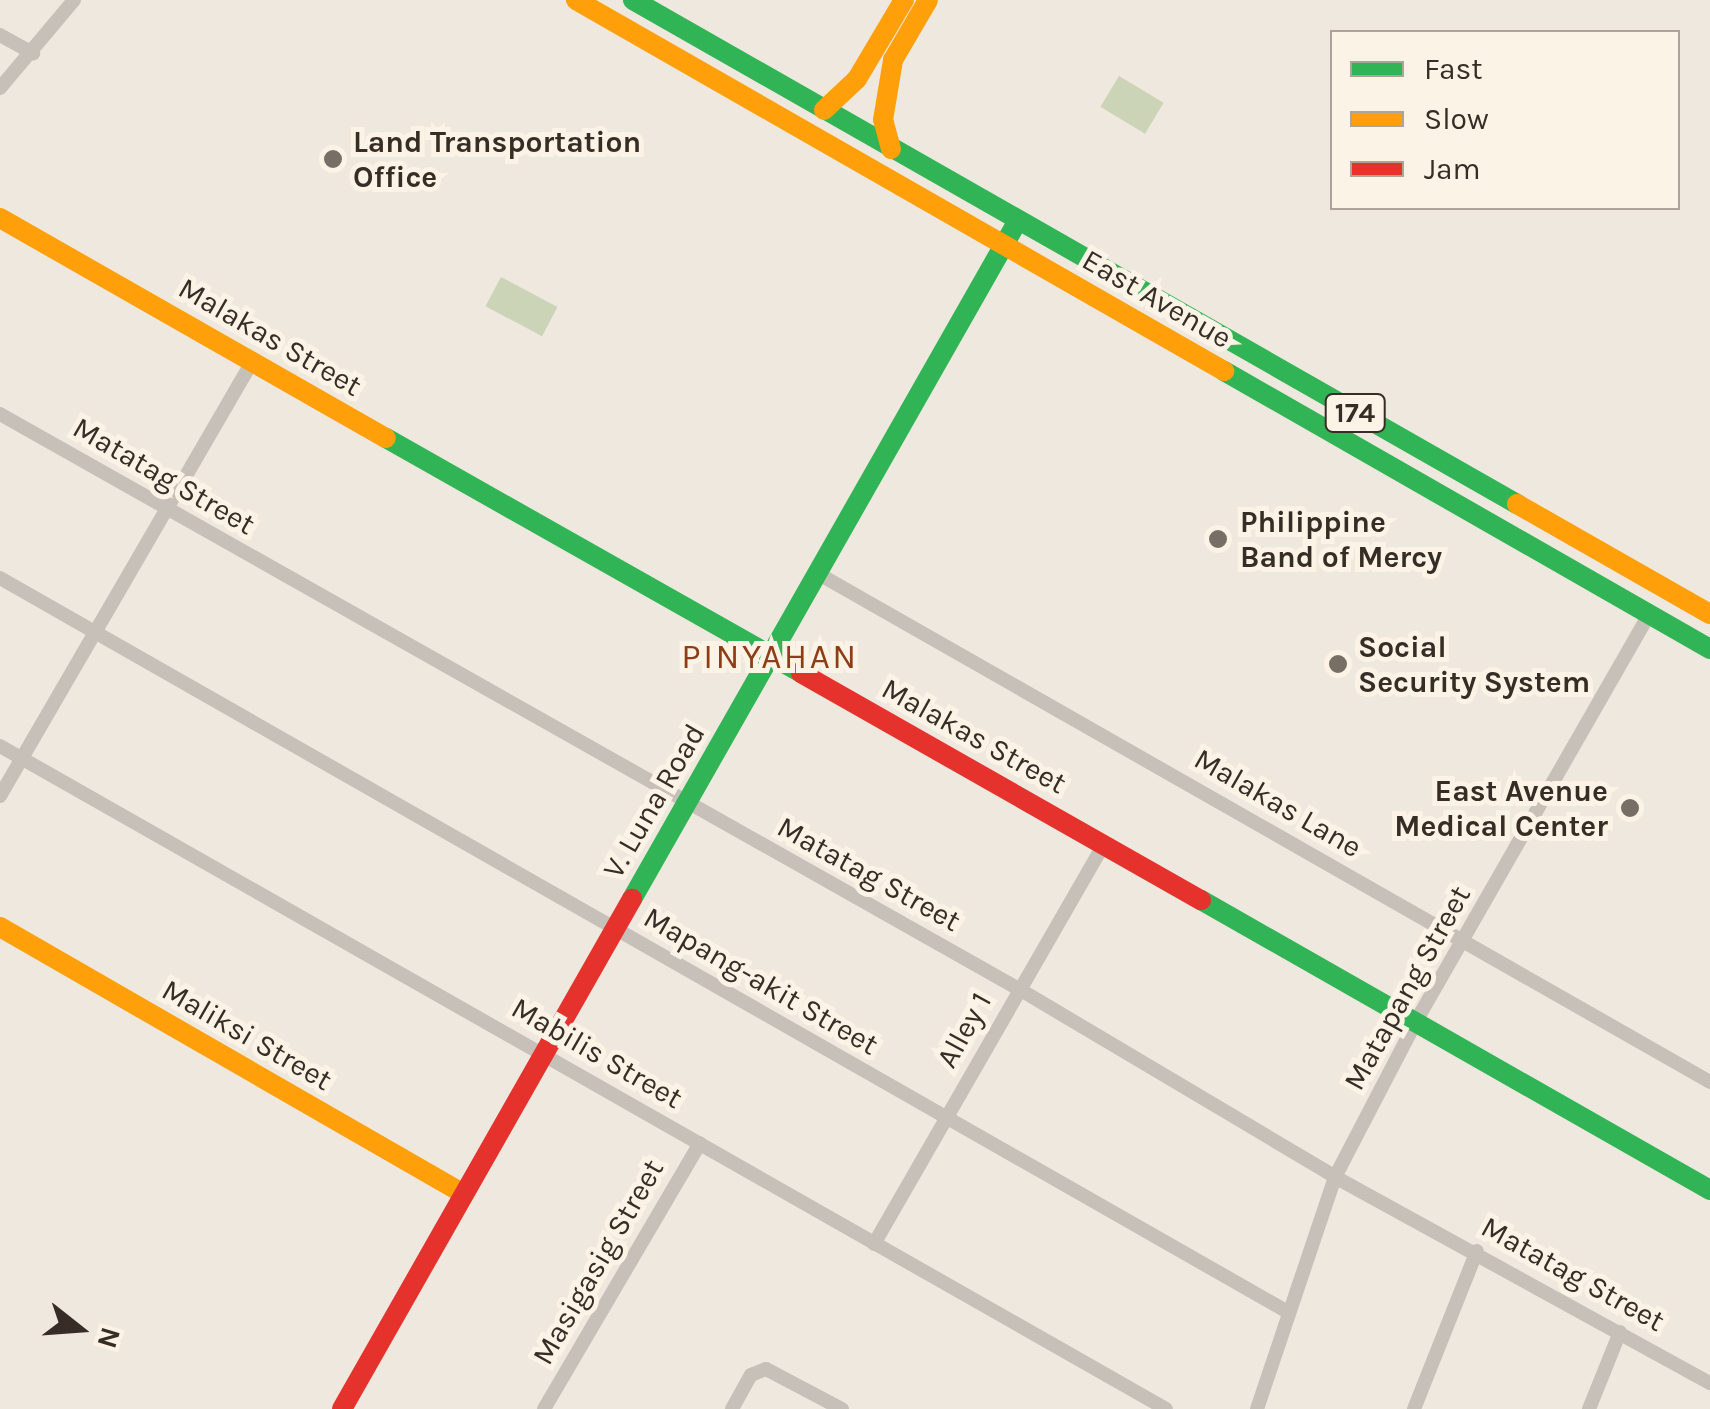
<!DOCTYPE html>
<style>
body{margin:0}
#map{position:relative;width:1710px;height:1409px;overflow:hidden;background:#eee8de;font-family:Karla,sans-serif}
div>[style]{position:absolute}
.green>*{inset:0;background:#ccd4b7;transform-origin:0 0}
.street>*{height:14px;margin:-7px;padding:0 7px;transform-origin:7px;border-radius:7px;background:#c6c0b8}
.fast>*{height:20px;margin:-10px;padding:0 10px;transform-origin:10px;border-radius:10px;background:#30b455}
.slow>*{height:20px;margin:-10px;padding:0 10px;transform-origin:10px;border-radius:10px;background:#ff9f0a}
.jam>*{height:20px;margin:-10px;padding:0 10px;transform-origin:10px;border-radius:10px;background:#e5322d}
.dots>*{width:28px;height:28px;translate:-50% -50%;box-sizing:border-box;border:5px solid #fbf3e5;border-radius:50%}
span{translate:-50% -50%;white-space:nowrap;text-align:center;line-height:1.15;-webkit-text-stroke:10px #fbf3e5;paint-order:stroke}
.shield-label span{padding:2px 8px;background:#fbf3e5;border:2px solid;border-radius:8px;-webkit-text-stroke-width:0}
.shield-label{font-size:28px;color:#372d26;font-weight:700}
.poi-label{font-size:30px;color:#372d26;font-weight:700}
.left{translate:0 -50%;text-align:left}
.right{translate:-100% -50%;text-align:right}
.street-label{font-size:30px;color:#372d26}
.quarter-label{font-size:35px;color:#8e3e17;letter-spacing:2.5px}
.legend{position:absolute;left:1330px;top:30px;width:350px;height:180px;box-sizing:border-box;background:#fbf3e5;border:2px solid #ada499;margin:0;padding:12px 18px;list-style:none;font-size:30px;color:#372d26}
.legend li{display:flex;align-items:center;gap:20px;height:50px}
.legend b{width:50px;border:2px solid #ada499}
.north{position:absolute;left:30px;top:1279px;width:100px;height:100px;-webkit-text-stroke:8px #fbf3e5;paint-order:stroke;rotate:107deg;font-size:28px;font-weight:700;line-height:40px;text-align:center;color:#372d26}
.north::after{content:'';display:block;margin:auto;width:35px;height:45px;background:#372d26;clip-path:polygon(50% 0,100% 100%,50% 72%,0 100%)}
</style>
<div id="map">
<div class="green">
<i style="left:1119px;top:76px;width:52px;height:36px;rotate:31deg"></i>
<i style="left:501px;top:277px;width:64px;height:33px;rotate:28deg"></i>
</div>
<div class="street">
<i style="left:0;top:35px;width:38px;rotate:29deg"></i>
<i style="left:0;top:88px;width:115px;rotate:-49.9deg"></i>
<i style="left:0;top:414px;width:1170px;rotate:29.44deg"></i>
<i style="left:1019px;top:989px;width:368px;rotate:30.7deg"></i>
<i style="left:1335px;top:1177px;width:428px;rotate:28.8deg"></i>
<i style="left:817px;top:573px;width:1028px;rotate:29.68deg"></i>
<i style="left:0;top:578px;width:1480px;rotate:29.68deg"></i>
<i style="left:0;top:746px;width:1341px;rotate:29.62deg"></i>
<i style="left:0;top:796px;width:502px;rotate:-59.86deg"></i>
<i style="left:874px;top:1244px;width:463px;rotate:-60.1deg"></i>
<i style="left:544px;top:1409px;width:308px;rotate:-59.6deg"></i>
<i style="left:732px;top:1409px;width:39px;rotate:-61deg"></i>
<i style="left:751px;top:1375px;width:16px;rotate:-22deg"></i>
<i style="left:766px;top:1369px;width:86px;rotate:27.8deg"></i>
<i style="left:1257px;top:1409px;width:245px;rotate:-71.4deg"></i>
<i style="left:1335px;top:1177px;width:174px;rotate:-62.5deg"></i>
<i style="left:1415px;top:1023px;width:470px;rotate:-60.2deg"></i>
<i style="left:1414px;top:1409px;width:170px;rotate:-68.3deg"></i>
<i style="left:1589px;top:1409px;width:83px;rotate:-68.1deg"></i>
</div>
<div class="fast">
<i style="left:633px;top:0;width:1018px;rotate:29.69deg"></i>
<i style="left:1224px;top:371px;width:560px;rotate:29.77deg"></i>
<i style="left:386px;top:438px;width:477px;rotate:29.5deg"></i>
<i style="left:632px;top:899px;width:779px;rotate:-60.37deg"></i>
<i style="left:1201px;top:900px;width:586px;rotate:29.67deg"></i>
</div>
<div class="slow">
<i style="left:576px;top:0;width:747px;rotate:29.79deg"></i>
<i style="left:824px;top:110px;width:45px;rotate:-43.2deg"></i>
<i style="left:857px;top:79px;width:92px;rotate:-59.3deg"></i>
<i style="left:891px;top:149px;width:30px;rotate:-105deg"></i>
<i style="left:883px;top:120px;width:61px;rotate:-80.5deg"></i>
<i style="left:893px;top:60px;width:69px;rotate:-59.7deg"></i>
<i style="left:0;top:218px;width:444px;rotate:29.7deg"></i>
<i style="left:1517px;top:504px;width:222px;rotate:29.7deg"></i>
<i style="left:0;top:927px;width:535px;rotate:29.92deg"></i>
</div>
<div class="jam">
<i style="left:801px;top:673px;width:460px;rotate:29.6deg"></i>
<i style="left:342px;top:1409px;width:587px;rotate:-60.38deg"></i>
</div>
<div class="dots">
<i style="left:333px;top:159px;background:#776e66"></i>
<i style="left:1218px;top:539px;background:#776e66"></i>
<i style="left:1338px;top:664px;background:#776e66"></i>
<i style="left:1630px;top:808px;background:#776e66"></i>
</div>
<div class="shield-label">
<span style="left:1355px;top:413px">174</span>
</div>
<div class="poi-label">
<span class="left" style="left:353px;top:159px">Land Transportation<br>Office</span>
<span class="left" style="left:1240px;top:539px">Philippine<br>Band of Mercy</span>
<span class="left" style="left:1358px;top:664px">Social<br>Security System</span>
<span class="right" style="left:1608px;top:808px">East Avenue<br>Medical Center</span>
</div>
<div class="street-label">
<span style="left:1157px;top:299px;rotate:30deg">East Avenue</span>
<span style="left:270px;top:337px;rotate:30deg">Malakas Street</span>
<span style="left:164px;top:476px;rotate:30deg">Matatag Street</span>
<span style="left:974px;top:736px;rotate:29deg">Malakas Street</span>
<span style="left:654px;top:801px;rotate:-60deg">V. Luna Road</span>
<span style="left:1278px;top:803px;rotate:30deg">Malakas Lane</span>
<span style="left:869px;top:874px;rotate:29deg">Matatag Street</span>
<span style="left:761px;top:981px;rotate:30deg">Mapang-akit Street</span>
<span style="left:1407px;top:988px;rotate:-61deg">Matapang Street</span>
<span style="left:964px;top:1030px;rotate:-61deg">Alley 1</span>
<span style="left:247px;top:1035px;rotate:30deg">Maliksi Street</span>
<span style="left:597px;top:1053px;rotate:30deg">Mabilis Street</span>
<span style="left:598px;top:1262px;rotate:-60deg">Masigasig Street</span>
<span style="left:1573px;top:1274px;rotate:29deg">Matatag Street</span>
</div>
<div class="quarter-label">
<span style="left:770px;top:657px">PINYAHAN</span>
</div>
<ul class="legend">
<li><b style="height:12px;background:#30b455"></b>Fast</li>
<li><b style="height:12px;background:#ff9f0a"></b>Slow</li>
<li><b style="height:12px;background:#e5322d"></b>Jam</li>
</ul>
<div class="north">N</div>
</div>
